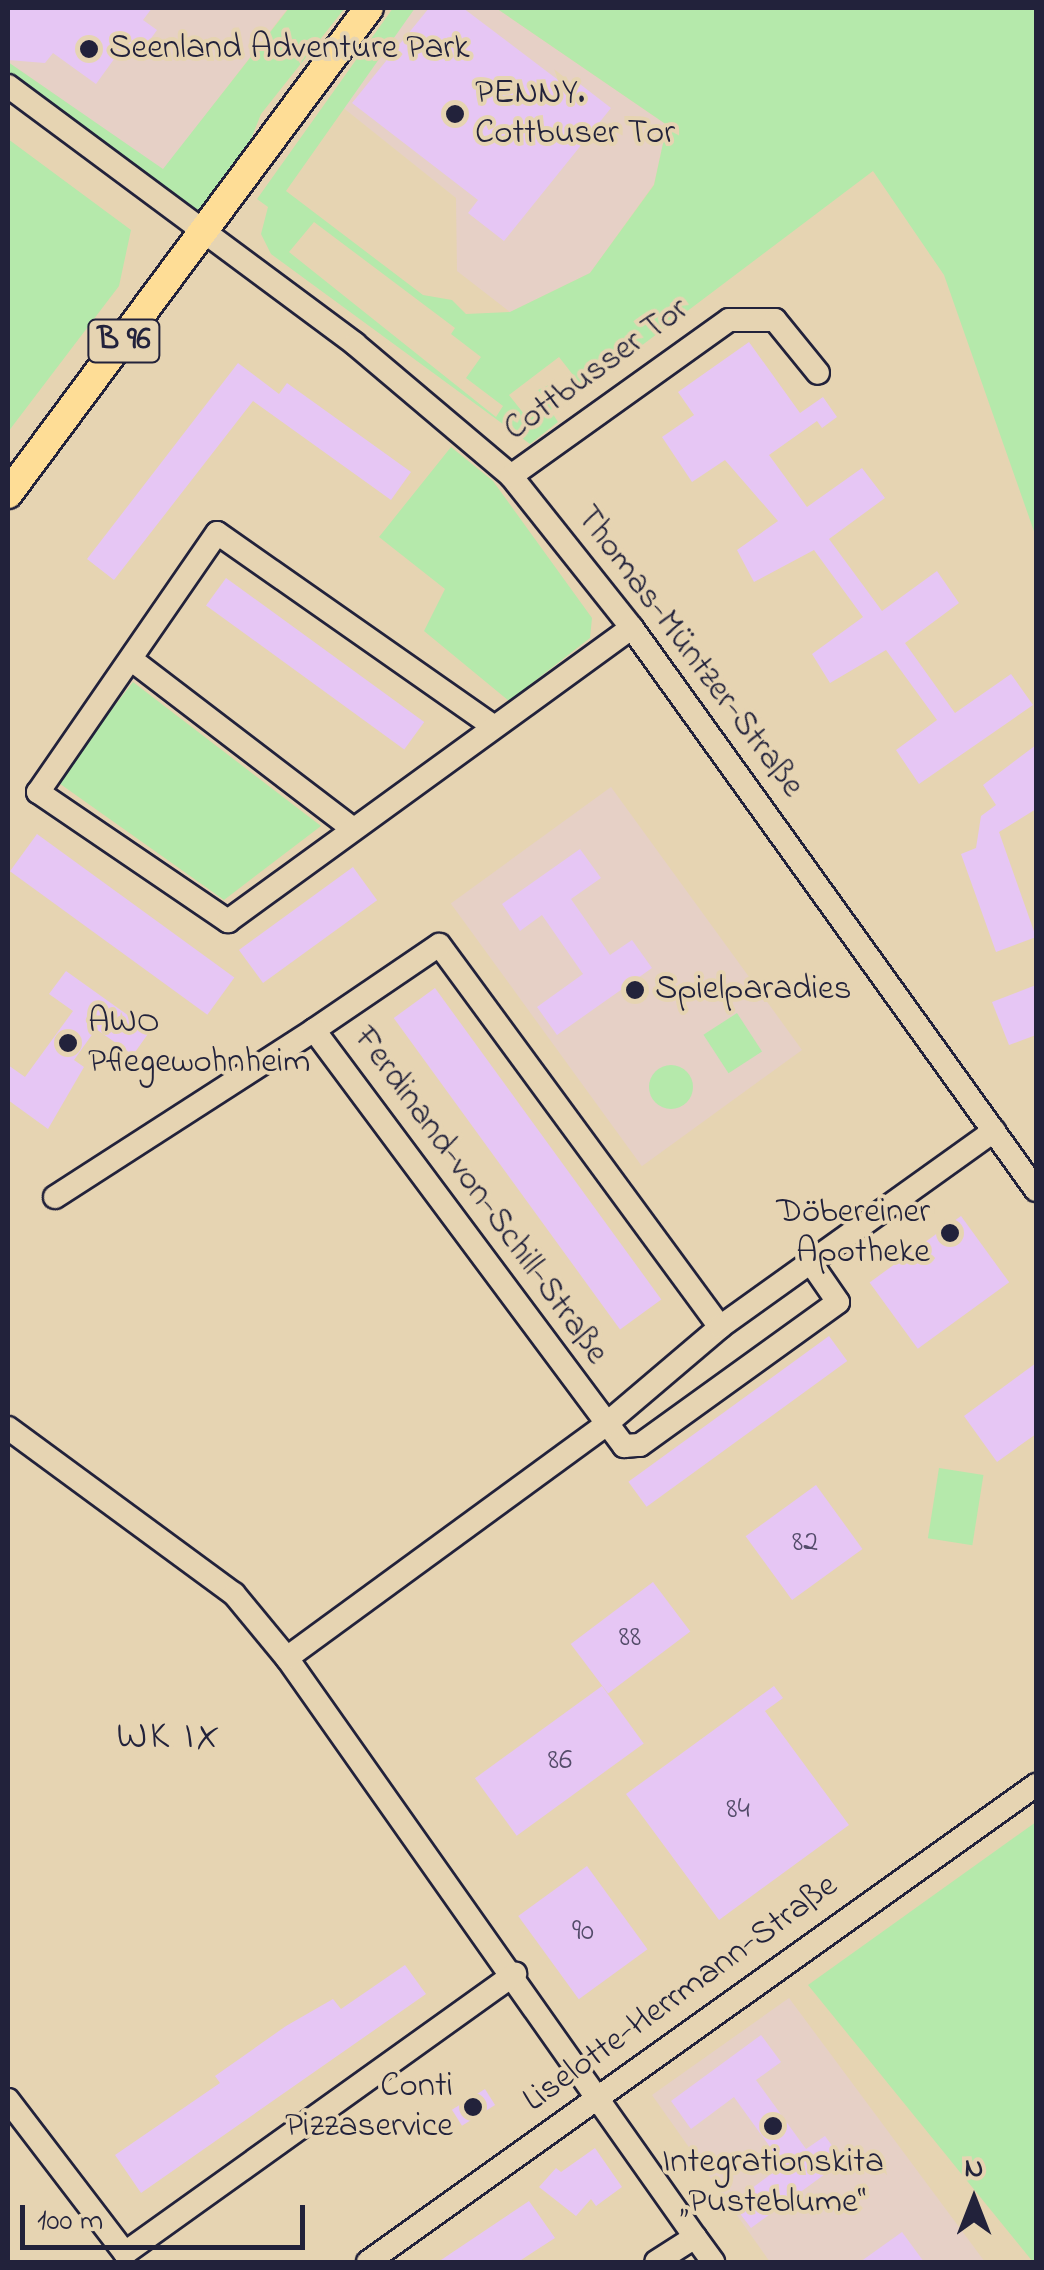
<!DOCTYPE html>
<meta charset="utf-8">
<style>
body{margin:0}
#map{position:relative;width:1044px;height:2270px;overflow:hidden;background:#e6d4b2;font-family:"Indie Flower",sans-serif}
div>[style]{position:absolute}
.built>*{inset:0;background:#e6d0c6;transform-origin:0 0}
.green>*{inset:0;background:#b5e9ab;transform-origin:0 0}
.round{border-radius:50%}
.building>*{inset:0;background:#e6c6f4;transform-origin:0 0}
.roads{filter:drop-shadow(2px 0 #22223b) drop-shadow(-2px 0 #22223b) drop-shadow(0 2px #22223b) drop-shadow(0 -2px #22223b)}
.minor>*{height:22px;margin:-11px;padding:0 11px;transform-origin:11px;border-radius:11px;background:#e6d4b2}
.major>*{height:28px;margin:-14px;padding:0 14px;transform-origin:14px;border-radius:14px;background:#fedd96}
.dots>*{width:28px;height:28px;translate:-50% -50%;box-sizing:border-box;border:5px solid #e6d4b2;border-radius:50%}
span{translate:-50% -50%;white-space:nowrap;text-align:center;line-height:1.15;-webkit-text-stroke:8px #e6d4b2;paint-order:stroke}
.number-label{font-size:30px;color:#534b69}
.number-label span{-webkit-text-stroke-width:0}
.shield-label span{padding:2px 8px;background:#e6d4b2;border:2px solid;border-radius:8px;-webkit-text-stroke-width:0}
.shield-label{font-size:32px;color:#22223b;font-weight:700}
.poi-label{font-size:35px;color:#22223b}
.left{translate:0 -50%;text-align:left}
.right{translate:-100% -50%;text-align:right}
.street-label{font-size:35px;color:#22223b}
.quarter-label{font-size:40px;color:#22223b;letter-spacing:2.5px}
.frame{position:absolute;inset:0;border:10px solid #22223b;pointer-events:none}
.north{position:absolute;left:924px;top:2150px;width:100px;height:100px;-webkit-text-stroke:8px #e6d4b2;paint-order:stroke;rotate:0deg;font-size:28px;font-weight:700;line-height:40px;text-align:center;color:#22223b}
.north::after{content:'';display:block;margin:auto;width:35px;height:45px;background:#22223b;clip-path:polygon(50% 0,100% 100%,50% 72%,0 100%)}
.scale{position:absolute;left:20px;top:2205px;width:285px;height:45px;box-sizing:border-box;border:5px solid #22223b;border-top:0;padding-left:12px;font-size:30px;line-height:35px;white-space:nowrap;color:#22223b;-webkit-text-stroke:8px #e6d4b2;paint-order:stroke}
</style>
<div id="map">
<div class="built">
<i style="clip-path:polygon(8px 8px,288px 8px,163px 170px,8px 62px)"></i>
<i style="clip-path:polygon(415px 8px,496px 8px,667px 125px,654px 184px,590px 273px,510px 312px,457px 271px,456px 198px,341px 106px)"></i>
<i style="left:611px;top:787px;width:325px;height:198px;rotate:54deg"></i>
<i style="clip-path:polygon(789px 1998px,985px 2262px,770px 2262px,652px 2095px)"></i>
</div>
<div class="green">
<i style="clip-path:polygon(289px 8px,345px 8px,261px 114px,228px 197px,205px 229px,8px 84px,8px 62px,163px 169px)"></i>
<i style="clip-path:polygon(evenodd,393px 8px,415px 8px,286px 191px,423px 295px,452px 300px,466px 314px,510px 312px,590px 273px,654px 185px,667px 125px,496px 8px,1036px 8px,1036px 537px,944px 275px,873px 171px,584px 389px,559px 357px,509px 395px,528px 419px,549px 403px,538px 390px,555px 382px,551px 411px,558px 422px,530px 444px,271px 254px,261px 234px,268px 207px,257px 199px,393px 8px,314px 222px,455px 328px,451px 334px,481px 357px,466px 378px,503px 406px,496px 417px,289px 252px,314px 222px)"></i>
<i style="clip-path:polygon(8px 139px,131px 230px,119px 286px,8px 432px)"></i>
<i style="clip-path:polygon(451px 447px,493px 481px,592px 618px,590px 638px,509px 701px,424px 631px,445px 589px,379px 537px)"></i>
<i style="clip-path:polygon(133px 682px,321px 826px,224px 900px,56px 781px)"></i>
<i style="left:737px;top:1013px;width:46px;height:40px;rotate:57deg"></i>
<i class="round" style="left:649px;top:1065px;width:44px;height:44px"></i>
<i style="left:939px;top:1468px;width:45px;height:71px;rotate:9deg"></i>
<i style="clip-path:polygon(1036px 1822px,1036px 2262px,1033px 2262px,808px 1985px)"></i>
</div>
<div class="building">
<i style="clip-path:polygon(8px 8px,152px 8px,143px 20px,157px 30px,139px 55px,125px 44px,96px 84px,53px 53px,45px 63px,8px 60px)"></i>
<i style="clip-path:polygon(429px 8px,463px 8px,570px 89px,576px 81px,611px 108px,504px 241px,468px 213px,478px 200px,352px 103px)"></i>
<i style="clip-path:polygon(749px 342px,800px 413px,823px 397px,837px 417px,822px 428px,817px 421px,769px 455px,807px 507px,862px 468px,885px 498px,829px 539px,882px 611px,937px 571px,959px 603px,905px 643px,955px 713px,1011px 674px,1033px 705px,919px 784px,896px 750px,937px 720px,886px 650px,830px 683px,812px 654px,863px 617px,814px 550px,754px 582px,737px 550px,778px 521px,725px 460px,692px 482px,662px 437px,694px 415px,678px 392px)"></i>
<i style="clip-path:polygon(238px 363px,279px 394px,287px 383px,411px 472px,391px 500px,253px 401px,114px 580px,87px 559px)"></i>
<i style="left:226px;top:578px;width:245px;height:34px;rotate:36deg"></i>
<i style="clip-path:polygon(1036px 745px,1036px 809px,999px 832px,1036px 937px,996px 952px,961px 854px,976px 848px,981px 816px,996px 805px,983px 785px)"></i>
<i style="left:37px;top:834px;width:244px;height:46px;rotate:36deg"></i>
<i style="clip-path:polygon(580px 849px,601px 878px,571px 899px,610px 955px,632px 940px,652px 968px,557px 1035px,537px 1007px,583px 974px,542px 915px,520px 931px,502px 904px)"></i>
<i style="left:353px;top:867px;width:41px;height:141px;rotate:54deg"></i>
<i style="clip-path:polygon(66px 971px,150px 1031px,133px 1055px,96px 1029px,74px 1060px,84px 1067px,48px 1129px,8px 1100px,8px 1065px,25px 1077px,73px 1011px,49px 994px)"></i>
<i style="clip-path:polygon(1036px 985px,1036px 1035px,1009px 1045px,992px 1002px)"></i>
<i style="left:435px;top:988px;width:385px;height:51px;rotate:54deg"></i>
<i style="left:961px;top:1216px;width:82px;height:113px;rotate:54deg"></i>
<i style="left:829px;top:1336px;width:31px;height:248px;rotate:54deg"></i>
<i style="clip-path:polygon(1036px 1363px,1036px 1434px,997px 1462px,964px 1416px)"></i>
<i style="left:816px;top:1485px;width:79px;height:87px;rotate:54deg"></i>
<i style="left:653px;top:1582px;width:62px;height:103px;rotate:53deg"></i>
<i style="left:602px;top:1686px;width:71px;height:157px;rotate:54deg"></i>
<i style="clip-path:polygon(774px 1686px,783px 1698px,765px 1711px,849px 1825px,719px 1920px,626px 1794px)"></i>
<i style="left:587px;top:1866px;width:103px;height:85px;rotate:54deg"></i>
<i style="clip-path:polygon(405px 1965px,426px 1994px,141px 2193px,115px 2155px,220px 2083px,215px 2076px,286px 2026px,333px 1999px,341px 2009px)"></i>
<i style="clip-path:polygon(761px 2035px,781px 2062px,756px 2080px,806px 2149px,825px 2136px,843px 2161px,751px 2228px,732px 2203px,783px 2165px,734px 2097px,691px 2129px,671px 2101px)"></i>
<i style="left:485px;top:2089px;width:19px;height:39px;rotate:58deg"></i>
<i style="clip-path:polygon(595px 2148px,622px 2187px,596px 2206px,591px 2199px,576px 2216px,539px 2187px,556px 2168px,561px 2172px)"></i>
<i style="clip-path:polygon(529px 2201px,555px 2238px,541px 2247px,518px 2262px,438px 2262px)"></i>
<i style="clip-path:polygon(902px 2232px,924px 2262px,860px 2262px)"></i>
</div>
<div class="roads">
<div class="minor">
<i style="left:8px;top:86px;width:432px;rotate:36.6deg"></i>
<i style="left:355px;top:344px;width:204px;rotate:40.2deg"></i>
<i style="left:511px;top:476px;width:194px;rotate:51.5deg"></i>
<i style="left:632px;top:628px;width:692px;rotate:54.29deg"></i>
<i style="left:511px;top:476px;width:268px;rotate:-35.6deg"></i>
<i style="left:729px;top:320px;width:46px"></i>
<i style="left:775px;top:320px;width:68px;rotate:50.9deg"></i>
<i style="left:132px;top:660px;width:278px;rotate:37.4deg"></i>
<i style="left:490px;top:724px;width:333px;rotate:-145deg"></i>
<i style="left:217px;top:533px;width:315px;rotate:124.6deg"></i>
<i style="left:38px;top:792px;width:230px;rotate:34.2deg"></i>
<i style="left:228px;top:921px;width:499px;rotate:-36deg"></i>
<i style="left:55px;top:1197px;width:308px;rotate:-32.8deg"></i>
<i style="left:720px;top:1327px;width:474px;rotate:-126.3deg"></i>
<i style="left:439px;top:945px;width:151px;rotate:145.8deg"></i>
<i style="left:314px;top:1030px;width:519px;rotate:53.31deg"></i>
<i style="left:624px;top:1446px;width:16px;rotate:-4deg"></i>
<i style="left:640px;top:1445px;width:244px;rotate:-35.8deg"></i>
<i style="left:838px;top:1302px;width:47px;rotate:-124.7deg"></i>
<i style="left:8px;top:1428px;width:280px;rotate:36.3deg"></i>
<i style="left:234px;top:1594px;width:83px;rotate:50.4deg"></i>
<i style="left:287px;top:1658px;width:708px;rotate:54.83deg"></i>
<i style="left:695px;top:2237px;width:46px;rotate:147.3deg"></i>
<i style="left:287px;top:1658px;width:394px;rotate:-36.2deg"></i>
<i style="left:605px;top:1425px;width:151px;rotate:-40.4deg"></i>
<i style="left:720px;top:1327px;width:337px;rotate:-35.6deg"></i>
<i style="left:8px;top:2100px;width:193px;rotate:52.6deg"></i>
<i style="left:125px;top:2253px;width:480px;rotate:-35.6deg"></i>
<i style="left:695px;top:2237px;width:31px;rotate:54deg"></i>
<i style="left:368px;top:2262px;width:821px;rotate:-35.53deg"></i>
</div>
<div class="major">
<i style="left:8px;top:494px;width:605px;rotate:-53.4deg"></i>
</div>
</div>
<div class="dots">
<i style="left:89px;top:49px;background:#22223b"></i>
<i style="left:455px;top:114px;background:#22223b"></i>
<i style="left:635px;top:990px;background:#22223b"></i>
<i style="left:68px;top:1043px;background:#22223b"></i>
<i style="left:950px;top:1233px;background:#22223b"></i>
<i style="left:473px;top:2107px;background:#22223b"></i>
<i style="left:773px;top:2126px;background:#22223b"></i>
</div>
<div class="number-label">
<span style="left:805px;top:1543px">82</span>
<span style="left:630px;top:1638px">88</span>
<span style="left:560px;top:1761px">86</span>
<span style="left:738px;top:1810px">84</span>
<span style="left:583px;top:1932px">90</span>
</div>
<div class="shield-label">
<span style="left:124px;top:341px">B 96</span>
</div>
<div class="poi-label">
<span class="left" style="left:109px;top:49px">Seenland Adventure Park</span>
<span class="left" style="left:475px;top:114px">PENNY.<br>Cottbuser Tor</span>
<span class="left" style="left:655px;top:990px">Spielparadies</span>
<span class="left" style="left:88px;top:1043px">AWO<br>Pflegewohnheim</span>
<span class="right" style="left:930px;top:1233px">Döbereiner<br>Apotheke</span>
<span class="right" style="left:453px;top:2107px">Conti<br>Pizzaservice</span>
<span style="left:773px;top:2183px">Integrationskita<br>„Pusteblume“</span>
</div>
<div class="street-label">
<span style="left:597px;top:370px;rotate:-36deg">Cottbusser Tor</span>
<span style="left:689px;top:652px;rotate:53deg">Thomas-Müntzer-Straße</span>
<span style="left:480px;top:1196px;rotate:54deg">Ferdinand-von-Schill-Straße</span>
<span style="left:681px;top:1994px;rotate:-36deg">Liselotte-Herrmann-Straße</span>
</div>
<div class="quarter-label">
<span style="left:169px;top:1738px">WK IX</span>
</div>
<div class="frame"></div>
<div class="north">N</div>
<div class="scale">100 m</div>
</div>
